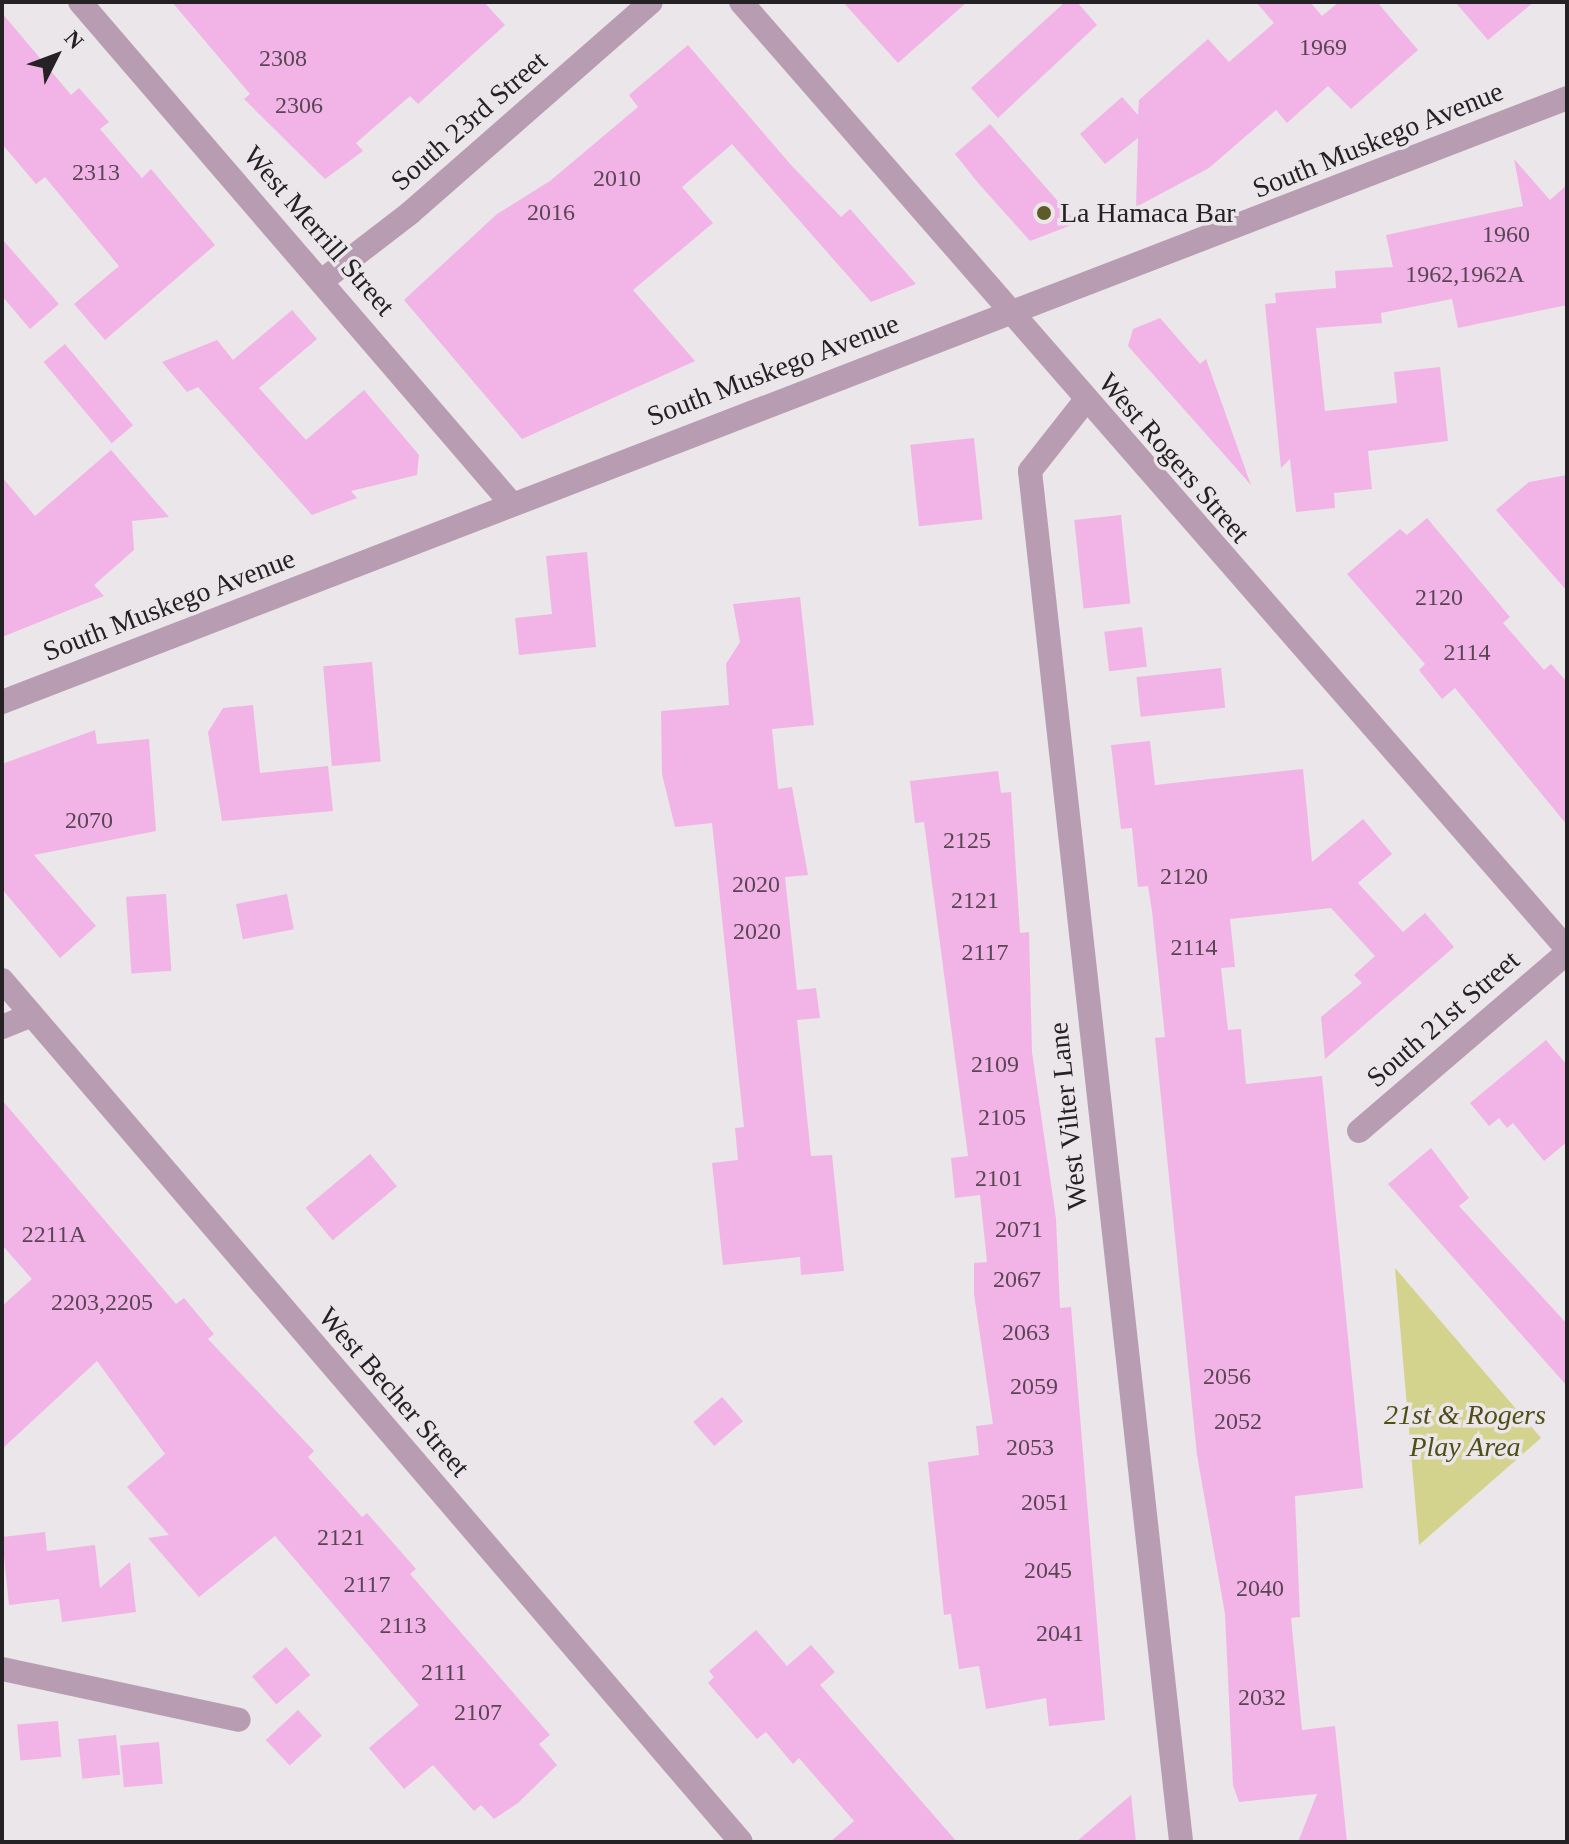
<!DOCTYPE html>
<style>
body{margin:0}
#map{position:relative;width:1569px;height:1844px;overflow:hidden;background:#eae6e9;font-family:"Times New Roman",serif}
div>[style]{position:absolute}
.green>*{inset:0;background:#d4d38d}
.building>*{inset:0;background:#f2b4e6;transform-origin:0 0}
.minor>*{height:24px;margin:-12px;padding:0 12px;transform-origin:12px;border-radius:12px;background:#b89db2}
.dots>*{width:22px;height:22px;translate:-50% -50%;box-sizing:border-box;border:4px solid #eae6e9;border-radius:50%}
span{translate:-50% -50%;white-space:nowrap;text-align:center;line-height:1.15;-webkit-text-stroke:7px #eae6e9;paint-order:stroke}
.number-label{font-size:24px;color:#584654}
.number-label span{-webkit-text-stroke-width:0}
.street-label{font-size:28px;color:#242224}
.poi-label{font-size:28px;color:#242224}
.left{translate:0 -50%;text-align:left}
.park-label{font-size:28px;color:#4f4e15;font-style:italic}
.frame{position:absolute;inset:0;border:4px solid #242224;pointer-events:none}
.north{position:absolute;left:16px;top:16px;width:80px;height:80px;-webkit-text-stroke:6px #eae6e9;paint-order:stroke;rotate:48deg;font-size:22px;font-weight:700;line-height:32px;text-align:center;color:#242224}
.north::after{content:'';display:block;margin:auto;width:28px;height:36px;background:#242224;clip-path:polygon(50% 0,100% 100%,50% 72%,0 100%)}
</style>
<div id="map">
<div class="green">
<i style="clip-path:polygon(1395px 1268px,1541px 1438px,1419px 1545px)"></i>
</div>
<div class="building">
<i style="clip-path:polygon(172px 2px,484px 2px,505px 25px,418px 104px,410px 96px,356px 143px,363px 151px,325px 179px,244px 99px,250px 94px)"></i>
<i style="clip-path:polygon(843px 2px,967px 2px,898px 63px)"></i>
<i style="clip-path:polygon(1065px 2px,1077px 2px,1097px 25px,998px 118px,971px 88px)"></i>
<i style="clip-path:polygon(1256px 2px,1310px 2px,1322px 16px,1339px 2px,1377px 2px,1418px 50px,1351px 109px,1328px 86px,1287px 123px,1276px 110px,1209px 168px,1136px 207px,1138px 138px,1105px 164px,1080px 134px,1122px 97px,1138px 115px,1139px 100px,1208px 39px,1229px 62px,1274px 23px)"></i>
<i style="clip-path:polygon(1455px 2px,1534px 2px,1488px 40px)"></i>
<i style="clip-path:polygon(2px 13px,71px 95px,79px 88px,109px 122px,100px 129px,142px 178px,151px 169px,215px 245px,105px 340px,74px 304px,119px 266px,45px 177px,36px 184px,2px 144px)"></i>
<i style="clip-path:polygon(688px 45px,791px 165px,841px 217px,850px 209px,916px 284px,871px 302px,732px 144px,682px 187px,713px 223px,633px 290px,695px 361px,522px 439px,404px 300px,497px 214px,550px 181px,638px 107px,629px 95px)"></i>
<i style="clip-path:polygon(990px 124px,1077px 223px,1030px 241px,979px 184px,955px 154px)"></i>
<i style="clip-path:polygon(1514px 159px,1550px 200px,1567px 185px,1567px 305px,1458px 328px,1452px 299px,1381px 313px,1382px 323px,1316px 328px,1325px 411px,1397px 403px,1394px 372px,1440px 367px,1448px 441px,1368px 451px,1372px 489px,1334px 493px,1335px 508px,1296px 512px,1290px 459px,1281px 468px,1265px 304px,1276px 303px,1275px 293px,1336px 288px,1335px 271px,1393px 267px,1386px 235px,1523px 206px)"></i>
<i style="clip-path:polygon(2px 239px,59px 304px,30px 329px,2px 296px)"></i>
<i style="clip-path:polygon(292px 310px,317px 339px,259px 388px,306px 440px,364px 390px,419px 455px,417px 475px,351px 491px,357px 498px,312px 515px,198px 387px,187px 392px,162px 362px,217px 340px,233px 360px)"></i>
<i style="clip-path:polygon(1160px 318px,1200px 364px,1206px 359px,1251px 485px,1128px 346px,1133px 329px)"></i>
<i style="left:65px;top:344px;width:106px;height:28px;rotate:50deg"></i>
<i style="left:974px;top:438px;width:82px;height:64px;rotate:84deg"></i>
<i style="clip-path:polygon(111px 450px,169px 517px,132px 521px,134px 550px,94px 585px,104px 596px,2px 637px,2px 477px,35px 516px)"></i>
<i style="clip-path:polygon(1567px 475px,1567px 591px,1496px 510px,1529px 482px)"></i>
<i style="left:1121px;top:515px;width:89px;height:47px;rotate:84deg"></i>
<i style="clip-path:polygon(1427px 518px,1510px 617px,1503px 623px,1544px 670px,1551px 664px,1567px 682px,1567px 825px,1455px 688px,1442px 699px,1419px 670px,1425px 664px,1347px 574px,1400px 529px,1407px 535px)"></i>
<i style="clip-path:polygon(587px 552px,596px 647px,519px 655px,515px 618px,552px 614px,546px 556px)"></i>
<i style="clip-path:polygon(800px 597px,814px 725px,772px 729px,778px 789px,792px 787px,808px 875px,785px 877px,797px 990px,816px 988px,820px 1018px,797px 1020px,811px 1156px,832px 1155px,844px 1271px,801px 1275px,800px 1257px,723px 1265px,712px 1163px,738px 1160px,735px 1128px,744px 1127px,712px 823px,675px 827px,662px 774px,661px 711px,729px 705px,726px 664px,740px 642px,733px 604px)"></i>
<i style="left:1142px;top:627px;width:40px;height:38px;rotate:83deg"></i>
<i style="left:372px;top:662px;width:100px;height:49px;rotate:85deg"></i>
<i style="left:1221px;top:668px;width:40px;height:85px;rotate:84deg"></i>
<i style="clip-path:polygon(253px 705px,260px 773px,328px 766px,333px 811px,222px 821px,208px 732px,223px 708px)"></i>
<i style="clip-path:polygon(95px 730px,97px 744px,149px 739px,156px 831px,34px 855px,96px 926px,60px 958px,2px 889px,2px 764px)"></i>
<i style="clip-path:polygon(1150px 741px,1155px 785px,1303px 769px,1312px 862px,1363px 819px,1392px 854px,1358px 883px,1403px 932px,1425px 913px,1454px 947px,1325px 1059px,1321px 1017px,1362px 983px,1354px 975px,1375px 956px,1331px 908px,1230px 919px,1235px 967px,1221px 968px,1228px 1030px,1241px 1029px,1246px 1084px,1322px 1076px,1363px 1488px,1295px 1496px,1300px 1617px,1291px 1618px,1302px 1730px,1335px 1726px,1347px 1842px,1298px 1842px,1317px 1794px,1239px 1802px,1233px 1785px,1225px 1614px,1197px 1455px,1155px 1038px,1165px 1037px,1152px 911px,1148px 886px,1138px 887px,1132px 828px,1121px 829px,1111px 745px)"></i>
<i style="clip-path:polygon(998px 771px,1001px 793px,1011px 792px,1020px 933px,1029px 932px,1032px 1052px,1056px 1219px,1060px 1308px,1071px 1307px,1105px 1720px,1049px 1726px,1046px 1698px,986px 1709px,979px 1666px,959px 1669px,951px 1614px,944px 1615px,928px 1462px,979px 1455px,976px 1426px,993px 1424px,974px 1294px,974px 1263px,987px 1262px,980px 1195px,955px 1198px,951px 1158px,968px 1156px,924px 822px,915px 823px,910px 781px)"></i>
<i style="left:166px;top:894px;width:77px;height:40px;rotate:86deg"></i>
<i style="left:287px;top:894px;width:36px;height:52px;rotate:79deg"></i>
<i style="clip-path:polygon(1546px 1040px,1567px 1065px,1567px 1142px,1544px 1161px,1513px 1123px,1507px 1128px,1499px 1118px,1489px 1126px,1470px 1103px)"></i>
<i style="clip-path:polygon(2px 1100px,176px 1304px,184px 1298px,214px 1334px,208px 1339px,314px 1451px,308px 1457px,362px 1517px,367px 1513px,416px 1569px,410px 1574px,550px 1735px,539px 1744px,557px 1765px,518px 1803px,494px 1819px,481px 1805px,474px 1811px,433px 1765px,404px 1789px,369px 1748px,419px 1705px,275px 1536px,199px 1597px,148px 1538px,169px 1535px,127px 1487px,165px 1454px,97px 1361px,2px 1449px,2px 1306px,32px 1279px,2px 1245px)"></i>
<i style="clip-path:polygon(1431px 1148px,1469px 1198px,1459px 1206px,1567px 1324px,1567px 1386px,1388px 1184px)"></i>
<i style="left:370px;top:1154px;width:42px;height:84px;rotate:50deg"></i>
<i style="left:722px;top:1397px;width:32px;height:38px;rotate:49deg"></i>
<i style="clip-path:polygon(45px 1532px,47px 1551px,95px 1545px,100px 1588px,130px 1562px,136px 1612px,62px 1622px,59px 1599px,9px 1605px,2px 1537px)"></i>
<i style="clip-path:polygon(756px 1630px,787px 1666px,811px 1645px,835px 1672px,820px 1685px,957px 1842px,830px 1842px,854px 1821px,799px 1758px,793px 1764px,766px 1732px,757px 1739px,708px 1683px,714px 1677px,709px 1671px)"></i>
<i style="left:286px;top:1647px;width:37px;height:45px;rotate:49deg"></i>
<i style="left:298px;top:1710px;width:35px;height:44px;rotate:47deg"></i>
<i style="left:58px;top:1721px;width:36px;height:41px;rotate:85deg"></i>
<i style="left:116px;top:1735px;width:40px;height:38px;rotate:84deg"></i>
<i style="left:159px;top:1742px;width:42px;height:39px;rotate:85deg"></i>
<i style="clip-path:polygon(1131px 1795px,1136px 1842px,1076px 1842px)"></i>
</div>
<div class="minor">
<i style="left:80px;top:2px;width:659px;rotate:49.3deg"></i>
<i style="left:741px;top:2px;width:1257px;rotate:48.9deg"></i>
<i style="left:323px;top:280px;width:110px;rotate:-37.6deg"></i>
<i style="left:410px;top:213px;width:320px;rotate:-41.2deg"></i>
<i style="left:1085px;top:401px;width:89px;rotate:128.2deg"></i>
<i style="left:1030px;top:471px;width:1379px;rotate:83.71deg"></i>
<i style="left:2px;top:702px;width:1678px;rotate:-21.1deg"></i>
<i style="left:2px;top:980px;width:1135px;rotate:49.39deg"></i>
<i style="left:2px;top:1027px;width:32px;rotate:-22deg"></i>
<i style="left:1359px;top:1131px;width:274px;rotate:-40.6deg"></i>
<i style="left:2px;top:1669px;width:242px;rotate:12.1deg"></i>
</div>
<div class="dots">
<i style="left:1044px;top:213px;background:#5d5c29"></i>
</div>
<div class="number-label">
<span style="left:1323px;top:48px">1969</span>
<span style="left:283px;top:59px">2308</span>
<span style="left:299px;top:106px">2306</span>
<span style="left:96px;top:173px">2313</span>
<span style="left:617px;top:179px">2010</span>
<span style="left:551px;top:213px">2016</span>
<span style="left:1506px;top:235px">1960</span>
<span style="left:1465px;top:275px">1962,1962A</span>
<span style="left:1439px;top:598px">2120</span>
<span style="left:1467px;top:653px">2114</span>
<span style="left:89px;top:821px">2070</span>
<span style="left:967px;top:841px">2125</span>
<span style="left:1184px;top:877px">2120</span>
<span style="left:756px;top:885px">2020</span>
<span style="left:975px;top:901px">2121</span>
<span style="left:757px;top:932px">2020</span>
<span style="left:1194px;top:948px">2114</span>
<span style="left:985px;top:953px">2117</span>
<span style="left:995px;top:1065px">2109</span>
<span style="left:1002px;top:1118px">2105</span>
<span style="left:999px;top:1179px">2101</span>
<span style="left:1019px;top:1230px">2071</span>
<span style="left:54px;top:1235px">2211A</span>
<span style="left:1017px;top:1280px">2067</span>
<span style="left:102px;top:1303px">2203,2205</span>
<span style="left:1026px;top:1333px">2063</span>
<span style="left:1227px;top:1377px">2056</span>
<span style="left:1034px;top:1387px">2059</span>
<span style="left:1238px;top:1422px">2052</span>
<span style="left:1030px;top:1448px">2053</span>
<span style="left:1045px;top:1503px">2051</span>
<span style="left:341px;top:1538px">2121</span>
<span style="left:1048px;top:1571px">2045</span>
<span style="left:367px;top:1585px">2117</span>
<span style="left:1260px;top:1589px">2040</span>
<span style="left:403px;top:1626px">2113</span>
<span style="left:1060px;top:1634px">2041</span>
<span style="left:444px;top:1673px">2111</span>
<span style="left:1262px;top:1698px">2032</span>
<span style="left:478px;top:1713px">2107</span>
</div>
<div class="street-label">
<span style="left:469px;top:121px;rotate:-41deg">South 23rd Street</span>
<span style="left:1378px;top:140px;rotate:-22deg">South Muskego Avenue</span>
<span style="left:319px;top:231px;rotate:49deg">West Merrill Street</span>
<span style="left:773px;top:370px;rotate:-21deg">South Muskego Avenue</span>
<span style="left:1174px;top:458px;rotate:49deg">West Rogers Street</span>
<span style="left:169px;top:605px;rotate:-21deg">South Muskego Avenue</span>
<span style="left:1443px;top:1019px;rotate:-41deg">South 21st Street</span>
<span style="left:1068px;top:1116px;rotate:-96deg">West Vilter Lane</span>
<span style="left:394px;top:1392px;rotate:49deg">West Becher Street</span>
</div>
<div class="poi-label">
<span class="left" style="left:1060px;top:213px">La Hamaca Bar</span>
</div>
<div class="park-label">
<span style="left:1465px;top:1431px">21st &amp; Rogers<br>Play Area</span>
</div>
<div class="frame"></div>
<div class="north">N</div>
</div>
